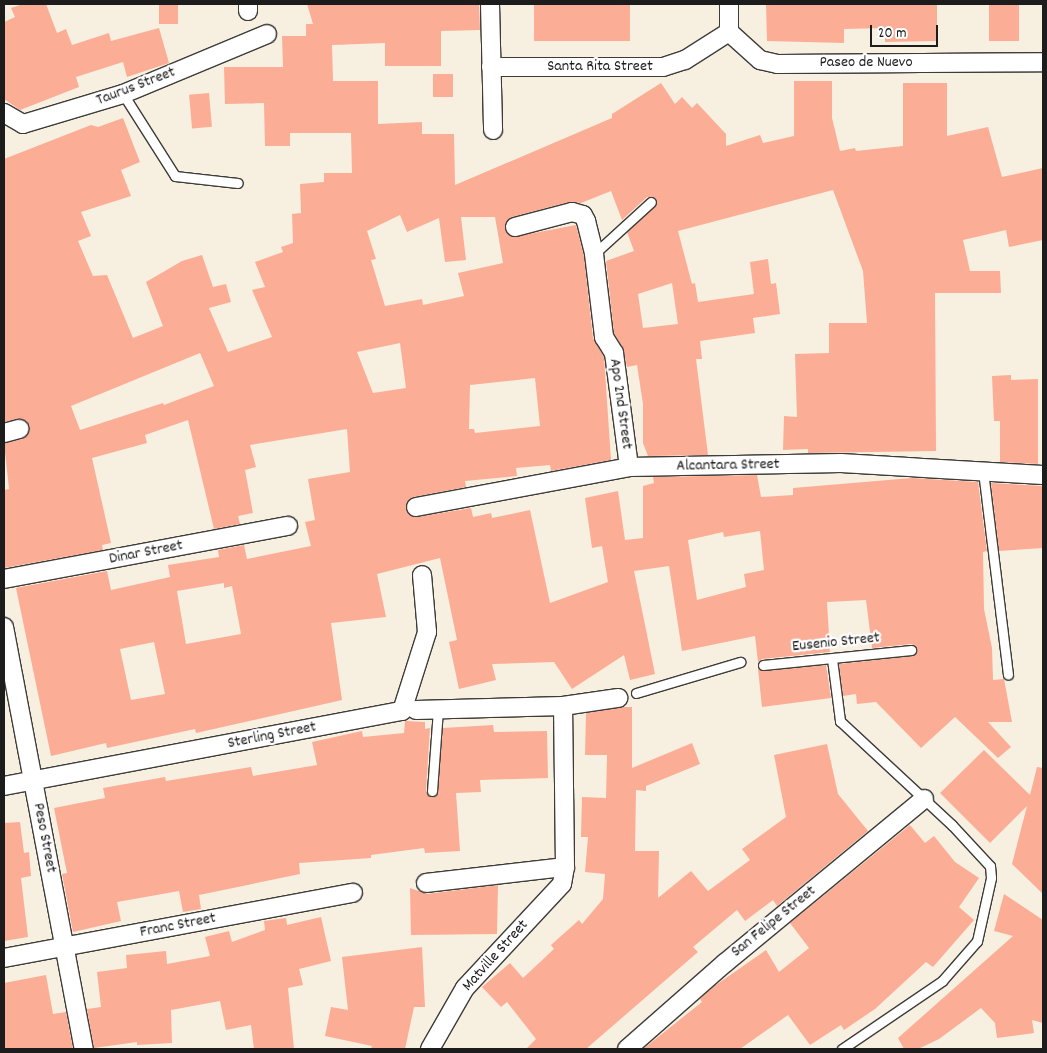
<!DOCTYPE html>
<style>
body{margin:0}
#map{position:relative;width:1047px;height:1053px;overflow:hidden;background:#f7efdf;font-family:Dekko,sans-serif}
div>[style]{position:absolute}
.building>*{inset:0;background:#fcad95;transform-origin:0 0}
.roads{filter:drop-shadow(1px 0 #3d3c39) drop-shadow(-1px 0 #3d3c39) drop-shadow(0 1px #3d3c39) drop-shadow(0 -1px #3d3c39)}
.lane>*{height:9px;margin:-4.5px;padding:0 4.5px;transform-origin:4.5px;border-radius:4.5px;background:#fff}
.street>*{height:18px;margin:-9px;padding:0 9px;transform-origin:9px;border-radius:9px;background:#fff}
span{translate:-50% -50%;white-space:nowrap;text-align:center;line-height:1.15;-webkit-text-stroke:4.5px #fff;paint-order:stroke}
.street-label{font-size:16px;color:#1c1c1c}
.frame{position:absolute;inset:0;border:5px solid #1c1c1c;pointer-events:none}
.scale{position:absolute;left:870px;top:25px;width:68px;height:22px;box-sizing:border-box;border:2px solid #1c1c1c;border-top:0;padding-left:6px;font-size:15px;line-height:18px;white-space:nowrap;color:#1c1c1c;-webkit-text-stroke:4px #fff;paint-order:stroke}
</style>
<div id="map">
<div class="building">
<i style="clip-path:polygon(23px 4px,46px 4px,57px 33px,66px 29px,72px 45px,109px 33px,111px 41px,159px 28px,169px 63px,127px 77px,123px 62px,76px 77px,79px 87px,20px 110px,4px 99px,4px 22px,15px 17px,11px 8px)"></i>
<i style="clip-path:polygon(evenodd,307px 4px,479px 4px,480px 30px,441px 31px,441px 66px,385px 66px,385px 43px,332px 45px,333px 81px,378px 81px,378px 124px,422px 122px,422px 134px,454px 134px,455px 185px,612px 118px,612px 114px,661px 83px,675px 104px,682px 97px,692px 108px,697px 103px,726px 134px,726px 146px,760px 135px,763px 143px,794px 136px,794px 81px,832px 81px,832px 118px,840px 151px,855px 148px,856px 151px,903px 146px,903px 83px,947px 83px,947px 136px,988px 127px,1002px 177px,1043px 168px,1043px 240px,1009px 247px,1006px 230px,963px 240px,970px 271px,1000px 271px,1001px 293px,935px 293px,936px 451px,808px 453px,808px 449px,783px 450px,784px 416px,797px 417px,795px 354px,829px 353px,829px 323px,867px 323px,863px 271px,833px 190px,678px 231px,692px 284px,695px 283px,698px 302px,754px 294px,750px 262px,768px 259px,771px 284px,776px 283px,780px 314px,753px 318px,755px 333px,700px 341px,702px 359px,696px 359px,708px 455px,648px 456px,643px 443px,643px 404px,637px 365px,627px 367px,623px 348px,614px 333px,606px 261px,634px 251px,627px 232px,655px 207px,656px 198px,647px 197px,622px 220px,611px 191px,581px 203px,569px 202px,512px 217px,505px 224px,505px 229px,513px 237px,576px 225px,584px 256px,593px 338px,604px 357px,611px 460px,551px 471px,550px 465px,516px 468px,517px 476px,465px 481px,466px 487px,414px 497px,409px 499px,406px 508px,408px 514px,417px 517px,471px 508px,473px 517px,491px 513px,492px 518px,530px 510px,550px 603px,608px 582px,602px 546px,592px 548px,585px 498px,618px 491px,625px 540px,643px 538px,643px 486px,654px 483px,653px 477px,757px 475px,761px 497px,793px 495px,793px 488px,912px 478px,978px 482px,987px 551px,983px 552px,984px 609px,992px 648px,993px 680px,1004px 679px,1012px 722px,988px 722px,1011px 747px,998px 758px,955px 717px,921px 748px,876px 702px,857px 704px,856px 694px,843px 696px,839px 664px,912px 656px,917px 652px,916px 646px,911px 644px,872px 648px,866px 600px,827px 602px,830px 652px,762px 659px,758px 662px,755px 636px,682px 651px,669px 566px,634px 571px,655px 674px,630px 680px,624px 655px,572px 689px,554px 662px,492px 664px,496px 680px,459px 689px,449px 642px,457px 640px,440px 558px,377px 574px,386px 617px,331px 623px,342px 700px,196px 733px,195px 729px,107px 748px,106px 743px,51px 756px,16px 588px,107px 571px,111px 590px,170px 577px,168px 565px,219px 557px,218px 550px,244px 545px,247px 559px,311px 546px,305px 522px,315px 520px,308px 479px,350px 472px,347px 429px,250px 445px,256px 467px,245px 470px,253px 513px,238px 516px,240px 524px,214px 529px,188px 420px,145px 435px,147px 443px,92px 458px,111px 543px,102px 545px,103px 550px,4px 568px,4px 490px,9px 489px,4px 443px,22px 439px,29px 431px,27px 422px,22px 419px,4px 422px,4px 159px,91px 125px,98px 127px,123px 118px,140px 162px,121px 170px,131px 196px,81px 212px,91px 236px,78px 241px,93px 276px,107px 275px,133px 338px,163px 326px,146px 282px,182px 261px,202px 255px,213px 287px,226px 284px,231px 302px,209px 308px,228px 352px,272px 337px,252px 290px,265px 287px,255px 262px,283px 252px,281px 247px,293px 243px,292px 214px,301px 213px,300px 184px,324px 182px,324px 173px,352px 173px,351px 133px,290px 133px,290px 146px,265px 146px,264px 103px,225px 104px,224px 67px,283px 67px,282px 36px,306px 36px,306px 24px,313px 24px,307px 4px,400px 215px,407px 232px,439px 218px,445px 262px,466px 260px,461px 217px,495px 217px,503px 263px,458px 273px,464px 296px,423px 305px,422px 299px,385px 306px,371px 260px,376px 259px,367px 231px,400px 215px,307px 4px,672px 283px,678px 324px,643px 328px,638px 294px,672px 283px,307px 4px,400px 343px,406px 388px,373px 393px,357px 352px,400px 343px,307px 4px,200px 353px,214px 386px,164px 405px,163px 403px,80px 430px,71px 406px,200px 353px,307px 4px,535px 378px,540px 426px,475px 433px,474px 429px,469px 429px,470px 385px,535px 378px,307px 4px,760px 531px,764px 570px,744px 574px,746px 587px,697px 600px,688px 540px,723px 532px,724px 537px,760px 531px,307px 4px,224px 583px,224px 588px,232px 586px,241px 634px,186px 644px,177px 591px,224px 583px,307px 4px,154px 642px,165px 694px,131px 700px,120px 649px,154px 642px)"></i>
<i style="left:534px;top:4px;width:96px;height:37px"></i>
<i style="clip-path:polygon(766px 4px,937px 4px,937px 41px,885px 42px,885px 28px,844px 29px,844px 43px,767px 41px)"></i>
<i style="left:989px;top:4px;width:30px;height:37px"></i>
<i style="left:159px;top:5px;width:19px;height:19px"></i>
<i style="left:433px;top:74px;width:20px;height:23px"></i>
<i style="left:209px;top:93px;width:34px;height:20px;rotate:85deg"></i>
<i style="clip-path:polygon(1011px 375px,1011px 380px,1038px 379px,1038px 464px,1000px 462px,1000px 421px,994px 421px,992px 376px)"></i>
<i style="clip-path:polygon(991px 483px,1043px 486px,1043px 548px,999px 551px)"></i>
<i style="clip-path:polygon(826px 665px,831px 698px,762px 707px,758px 669px,764px 671px)"></i>
<i style="clip-path:polygon(623px 707px,632px 707px,632px 768px,692px 743px,700px 764px,646px 786px,646px 791px,636px 790px,635px 851px,659px 851px,658px 898px,691px 871px,708px 891px,750px 860px,742px 849px,786px 817px,774px 755px,827px 744px,838px 794px,868px 831px,777px 906px,773px 900px,745px 921px,737px 910px,693px 947px,698px 952px,586px 1049px,526px 1049px,536px 1039px,507px 1002px,501px 1007px,482px 987px,510px 963px,523px 978px,554px 949px,551px 945px,579px 920px,582px 924px,603px 899px,605px 874px,585px 872px,588px 837px,581px 837px,582px 797px,606px 798px,607px 755px,585px 755px,586px 713px)"></i>
<i style="clip-path:polygon(405px 721px,425px 722px,425px 729px,430px 728px,426px 791px,429px 796px,435px 796px,438px 791px,443px 728px,493px 725px,494px 732px,547px 731px,548px 778px,480px 780px,481px 792px,456px 793px,460px 851px,425px 853px,424px 848px,371px 855px,371px 858px,299px 863px,300px 874px,199px 895px,201px 909px,183px 912px,179px 891px,117px 902px,121px 921px,73px 932px,62px 874px,67px 873px,54px 808px,105px 798px,103px 788px,165px 777px,166px 781px,251px 767px,253px 776px,317px 765px,312px 742px,362px 731px,363px 737px,404px 733px)"></i>
<i style="clip-path:polygon(984px 750px,1030px 795px,1037px 767px,1043px 768px,1043px 894px,1012px 864px,1027px 806px,990px 843px,940px 793px)"></i>
<i style="clip-path:polygon(20px 822px,24px 853px,29px 852px,31px 876px,21px 878px,28px 937px,4px 941px,4px 823px)"></i>
<i style="clip-path:polygon(910px 825px,925px 843px,934px 836px,955px 862px,979px 878px,959px 907px,974px 920px,933px 967px,926px 962px,875px 1009px,844px 1030px,841px 1025px,810px 1045px,788px 1015px,740px 1049px,643px 1049px,702px 1002px,700px 999px,713px 987px,766px 950px,779px 972px,809px 948px,790px 923px)"></i>
<i style="clip-path:polygon(498px 885px,497px 934px,411px 935px,410px 888px,427px 894px)"></i>
<i style="clip-path:polygon(1004px 894px,1043px 920px,1043px 1023px,1032px 1020px,1034px 1033px,997px 1038px,995px 1023px,981px 1008px,939px 1039px,918px 1049px,904px 1049px,898px 1038px,1013px 936px,994px 931px)"></i>
<i style="clip-path:polygon(321px 917px,331px 961px,299px 969px,303px 985px,288px 988px,294px 1049px,254px 1049px,251px 1025px,226px 1030px,220px 1001px,171px 1010px,172px 1043px,137px 1045px,137px 1042px,94px 1048px,87px 1009px,101px 1007px,97px 972px,127px 968px,126px 955px,166px 951px,167px 964px,210px 956px,205px 937px,229px 931px,232px 942px,265px 930px,264px 921px,286px 918px,287px 925px)"></i>
<i style="clip-path:polygon(422px 947px,425px 1007px,414px 1007px,405px 1049px,371px 1049px,372px 1046px,325px 1036px,331px 1007px,348px 1010px,342px 957px)"></i>
<i style="clip-path:polygon(46px 975px,53px 1014px,66px 1012px,73px 1049px,4px 1049px,4px 983px)"></i>
</div>
<div class="roads">
<div class="lane">
<i style="left:123px;top:94px;width:97px;rotate:57.6deg"></i>
<i style="left:175px;top:176px;width:63px;rotate:6.3deg"></i>
<i style="left:594px;top:254px;width:77px;rotate:-42.4deg"></i>
<i style="left:983px;top:471px;width:205px;rotate:83deg"></i>
<i style="left:832px;top:659px;width:63px;rotate:82.6deg"></i>
<i style="left:840px;top:721px;width:153px;rotate:42.9deg"></i>
<i style="left:952px;top:825px;width:56px;rotate:47.2deg"></i>
<i style="left:990px;top:866px;width:12px;rotate:85deg"></i>
<i style="left:991px;top:878px;width:65px;rotate:102.5deg"></i>
<i style="left:977px;top:941px;width:53px;rotate:131.2deg"></i>
<i style="left:942px;top:981px;width:121px;rotate:145.8deg"></i>
<i style="left:763px;top:665px;width:149px;rotate:-5.8deg"></i>
<i style="left:636px;top:693px;width:109px;rotate:-16.6deg"></i>
<i style="left:432px;top:791px;width:81px;rotate:-85.8deg"></i>
</div>
<div class="street">
<i style="left:490px;top:4px;width:126px;rotate:88.6deg"></i>
<i style="left:729px;top:4px;width:28px;rotate:90deg"></i>
<i style="left:729px;top:32px;width:42px;rotate:42.1deg"></i>
<i style="left:760px;top:60px;width:18px;rotate:13deg"></i>
<i style="left:778px;top:64px;width:265px;rotate:-0.4deg"></i>
<i style="left:248px;top:11px;width:7px;rotate:-90deg"></i>
<i style="left:491px;top:67px;width:172px"></i>
<i style="left:663px;top:67px;width:23px;rotate:-18deg"></i>
<i style="left:685px;top:60px;width:52px;rotate:-32.5deg"></i>
<i style="left:4px;top:113px;width:22px;rotate:30deg"></i>
<i style="left:23px;top:124px;width:104px;rotate:-16.7deg"></i>
<i style="left:123px;top:94px;width:156px;rotate:-22.6deg"></i>
<i style="left:515px;top:227px;width:59px;rotate:-14.7deg"></i>
<i style="left:572px;top:212px;width:11px;rotate:15deg"></i>
<i style="left:583px;top:215px;width:7px;rotate:63deg"></i>
<i style="left:586px;top:221px;width:34px;rotate:76deg"></i>
<i style="left:594px;top:254px;width:84px;rotate:83.1deg"></i>
<i style="left:604px;top:337px;width:19px;rotate:58deg"></i>
<i style="left:614px;top:353px;width:115px;rotate:82.5deg"></i>
<i style="left:4px;top:433px;width:16px;rotate:-15deg"></i>
<i style="left:416px;top:507px;width:217px;rotate:-10.6deg"></i>
<i style="left:629px;top:467px;width:212px;rotate:-1.1deg"></i>
<i style="left:841px;top:463px;width:202px;rotate:3.4deg"></i>
<i style="left:4px;top:579px;width:289px;rotate:-10.6deg"></i>
<i style="left:4px;top:627px;width:430px;rotate:79.3deg"></i>
<i style="left:416px;top:710px;width:147px;rotate:-1.6deg"></i>
<i style="left:563px;top:706px;width:56px;rotate:-8.3deg"></i>
<i style="left:4px;top:786px;width:405px;rotate:-10.7deg"></i>
<i style="left:402px;top:711px;width:83px;rotate:-72.4deg"></i>
<i style="left:427px;top:632px;width:57px;rotate:-95deg"></i>
<i style="left:426px;top:883px;width:140px;rotate:-6.6deg"></i>
<i style="left:4px;top:958px;width:355px;rotate:-10.6deg"></i>
<i style="left:430px;top:1049px;width:70px;rotate:-60.2deg"></i>
<i style="left:465px;top:988px;width:142px;rotate:-47deg"></i>
<i style="left:562px;top:884px;width:17px;rotate:-80deg"></i>
<i style="left:565px;top:867px;width:161px;rotate:-90.7deg"></i>
<i style="left:627px;top:1049px;width:130px;rotate:-41.3deg"></i>
<i style="left:725px;top:963px;width:258px;rotate:-39.5deg"></i>
</div>
</div>
<div class="street-label">
<span style="left:866px;top:63px">Paseo de Nuevo</span>
<span style="left:600px;top:67px">Santa Rita Street</span>
<span style="left:136px;top:87px;rotate:-21deg">Taurus Street</span>
<span style="left:620px;top:404px;rotate:82deg">Apo 2nd Street</span>
<span style="left:728px;top:466px;rotate:-1deg">Alcantara Street</span>
<span style="left:146px;top:553px;rotate:-11deg">Dinar Street</span>
<span style="left:836px;top:643px;rotate:-6deg">Eusenio Street</span>
<span style="left:272px;top:736px;rotate:-11deg">Sterling Street</span>
<span style="left:44px;top:838px;rotate:79deg">Peso Street</span>
<span style="left:774px;top:922px;rotate:-39deg">San Felipe Street</span>
<span style="left:178px;top:926px;rotate:-11deg">Franc Street</span>
<span style="left:496px;top:956px;rotate:-48deg">Matville Street</span>
</div>
<div class="frame"></div>
<div class="scale">20 m</div>
</div>
